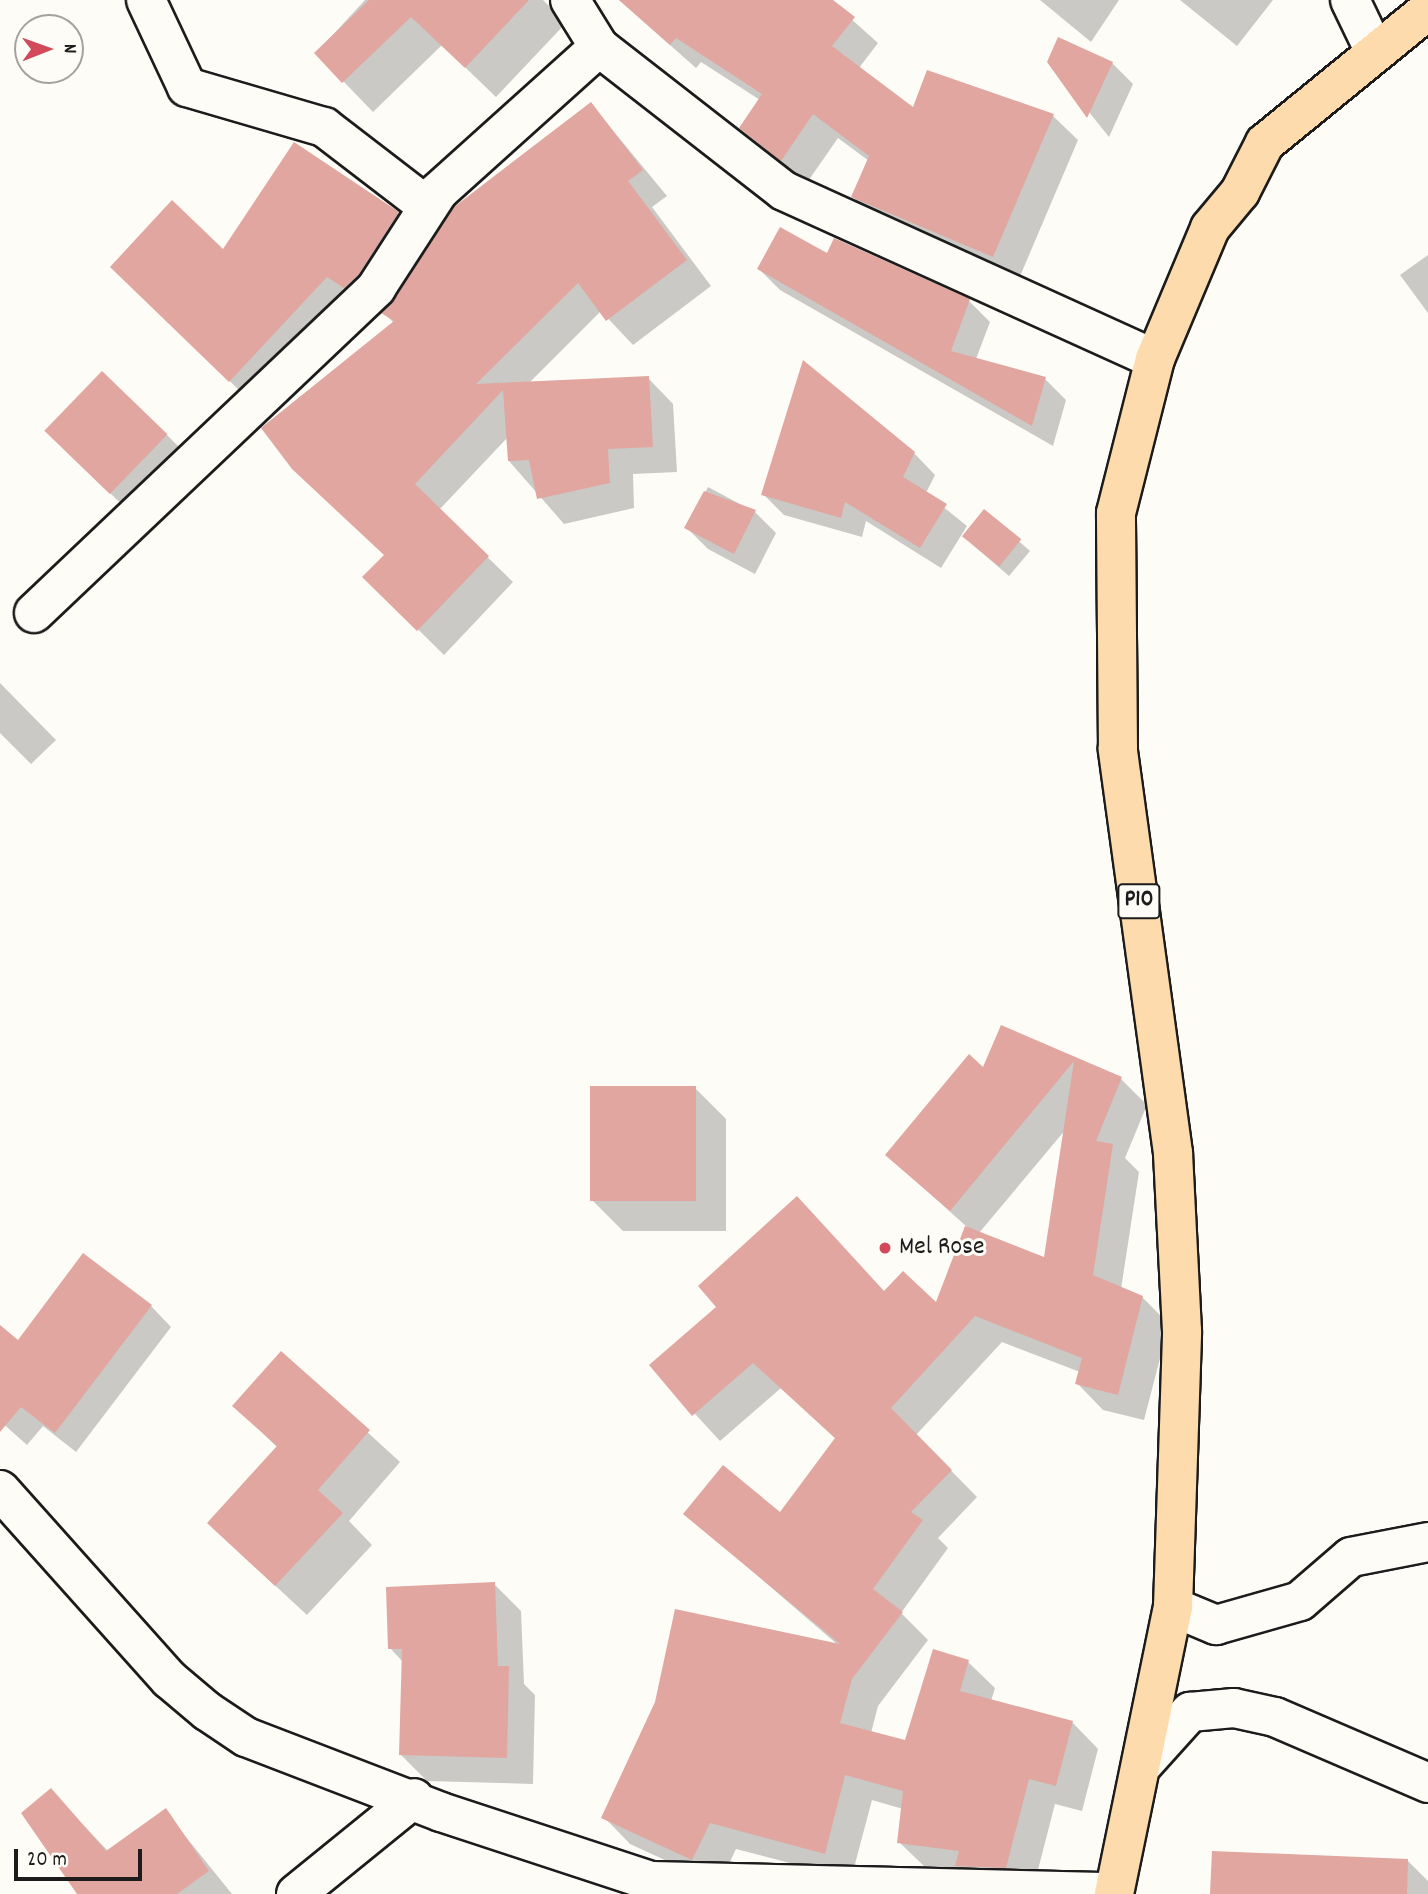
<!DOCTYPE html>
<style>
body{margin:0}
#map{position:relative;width:1428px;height:1894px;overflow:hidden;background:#fdfcf7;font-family:Dekko,sans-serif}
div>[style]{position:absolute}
.shadow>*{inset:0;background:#0003}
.building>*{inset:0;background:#e0a69f;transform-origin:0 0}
.roads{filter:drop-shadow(2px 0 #1c1c1c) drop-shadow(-2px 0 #1c1c1c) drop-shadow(0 2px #1c1c1c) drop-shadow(0 -2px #1c1c1c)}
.minor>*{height:38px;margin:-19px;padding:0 19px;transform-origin:19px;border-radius:19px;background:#fdfcf7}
.major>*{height:38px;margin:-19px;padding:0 19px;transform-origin:19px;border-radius:19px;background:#fedbac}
.dots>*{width:19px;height:19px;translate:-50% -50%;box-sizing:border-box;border:4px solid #fdfcf7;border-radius:50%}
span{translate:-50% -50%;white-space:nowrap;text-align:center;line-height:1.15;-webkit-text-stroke:6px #fdfcf7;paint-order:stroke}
.shield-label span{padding:2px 5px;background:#fdfcf7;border:2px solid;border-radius:5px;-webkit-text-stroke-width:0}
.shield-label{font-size:24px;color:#1c1c1c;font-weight:700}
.poi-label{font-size:26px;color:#1c1c1c}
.left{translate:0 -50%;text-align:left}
.north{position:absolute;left:14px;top:14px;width:70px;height:70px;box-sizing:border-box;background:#fdfcf7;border:2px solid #a3a29f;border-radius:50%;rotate:89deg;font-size:19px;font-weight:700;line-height:28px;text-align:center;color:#1c1c1c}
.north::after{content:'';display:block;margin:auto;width:24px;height:32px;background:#d1495b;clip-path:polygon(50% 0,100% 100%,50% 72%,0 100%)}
.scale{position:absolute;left:14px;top:1849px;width:128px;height:32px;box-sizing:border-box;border:4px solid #1c1c1c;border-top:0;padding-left:9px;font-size:21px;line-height:24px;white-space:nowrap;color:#1c1c1c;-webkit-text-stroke:5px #fdfcf7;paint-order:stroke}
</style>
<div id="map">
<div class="shadow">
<i style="clip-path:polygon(365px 0,543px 0,566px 23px,496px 97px,442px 45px,373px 112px,316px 53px)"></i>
<i style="clip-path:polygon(619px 0,830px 0,878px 43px,859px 68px,914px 110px,928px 72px,1053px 116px,1078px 140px,1018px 281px,878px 222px,853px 197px,869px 161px,838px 138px,806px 184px,741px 128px,760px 100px,701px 62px,696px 68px)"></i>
<i style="clip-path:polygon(1040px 0,1119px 0,1091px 42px)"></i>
<i style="clip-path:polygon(1180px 0,1273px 0,1237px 46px)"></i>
<i style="clip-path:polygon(1049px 62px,1112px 63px,1133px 84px,1109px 137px)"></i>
<i style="clip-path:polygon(591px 104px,667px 196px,652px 207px,711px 286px,633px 345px,601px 311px,528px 384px,648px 378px,673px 404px,677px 472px,633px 474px,634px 508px,564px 524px,509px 461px,508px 437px,439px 510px,513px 582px,444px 655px,365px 577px,386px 556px,394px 323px,383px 312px,376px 318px,359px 307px,261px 411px,143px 298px,224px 252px,398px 214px,430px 246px)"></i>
<i style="clip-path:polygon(1428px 255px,1428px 313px,1400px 275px)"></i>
<i style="clip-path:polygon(759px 269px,968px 300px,990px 322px,976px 359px,1045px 379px,1066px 400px,1053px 446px,780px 290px)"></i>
<i style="clip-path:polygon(167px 435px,188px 456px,132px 514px,68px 453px)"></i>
<i style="clip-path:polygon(914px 453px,935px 475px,926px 493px,967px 526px,941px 568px,866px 521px,862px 537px,784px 515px,763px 494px)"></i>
<i style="clip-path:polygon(708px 487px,755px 512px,776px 533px,755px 574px,708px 549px,687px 528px)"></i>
<i style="clip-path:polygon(984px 511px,1030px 551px,1009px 576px,974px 546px)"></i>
<i style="clip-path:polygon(0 683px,56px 740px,31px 764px,0 733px)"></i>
<i style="clip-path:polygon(evenodd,1002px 1028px,1121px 1079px,1147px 1105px,1125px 1158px,1139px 1172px,1121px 1289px,1142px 1297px,1169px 1324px,1144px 1420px,1103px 1410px,1077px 1383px,1080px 1372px,1002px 1342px,916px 1435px,977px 1497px,938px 1538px,948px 1548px,901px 1613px,928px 1640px,878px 1706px,871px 1733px,907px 1742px,968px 1662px,995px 1688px,991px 1701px,1072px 1722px,1098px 1749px,1082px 1811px,1055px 1804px,1032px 1893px,926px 1868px,899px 1842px,903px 1809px,872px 1800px,851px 1879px,736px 1849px,719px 1885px,630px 1844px,604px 1817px,838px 1645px,686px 1514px,780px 1515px,836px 1439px,781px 1388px,720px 1441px,651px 1366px,719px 1307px,797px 1198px,885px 1293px,937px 1305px,967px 1227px,887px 1155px,984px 1070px,1002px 1028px,1066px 1129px,1046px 1259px,979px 1233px,1066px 1129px)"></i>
<i style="clip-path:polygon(695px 1088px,726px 1119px,726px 1231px,623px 1231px,592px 1200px)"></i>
<i style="clip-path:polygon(151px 1306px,171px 1327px,76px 1452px,43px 1426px,27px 1445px,0 1421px,0 1342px,18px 1343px)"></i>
<i style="clip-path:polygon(281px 1353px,400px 1462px,349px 1521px,372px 1545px,307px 1615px,241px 1554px,278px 1448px,235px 1406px)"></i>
<i style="clip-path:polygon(494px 1584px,521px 1611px,524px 1684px,535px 1695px,533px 1784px,427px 1781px,400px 1754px,403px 1662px,390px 1648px)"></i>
<i style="clip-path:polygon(50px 1790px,108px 1851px,165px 1811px,232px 1894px,79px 1894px)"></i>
<i style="clip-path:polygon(1407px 1860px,1428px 1881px,1428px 1894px,1212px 1894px)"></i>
</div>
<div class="building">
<i style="clip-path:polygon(369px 0,529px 0,465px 68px,411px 17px,342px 83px,314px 53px)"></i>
<i style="clip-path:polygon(619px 0,833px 0,855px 17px,832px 46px,913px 107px,927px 70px,1054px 114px,993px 257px,851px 197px,869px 156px,813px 114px,781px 161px,739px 128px,762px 94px,676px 38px,670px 45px)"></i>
<i style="clip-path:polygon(1058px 37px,1113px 62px,1087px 118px,1047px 62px)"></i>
<i style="clip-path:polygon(591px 102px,643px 170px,628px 181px,687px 260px,606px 321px,578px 283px,476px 384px,649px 376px,653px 447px,608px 449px,610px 483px,537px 499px,529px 460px,508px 461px,503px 390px,415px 484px,489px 556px,417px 631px,362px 577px,384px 555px,292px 469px,261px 428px,394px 321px,381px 313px,454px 207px)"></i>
<i style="clip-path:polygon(294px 142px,399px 212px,359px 274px,344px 288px,327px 277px,229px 382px,110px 267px,172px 200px,223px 249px)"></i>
<i style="clip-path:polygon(780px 227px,827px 253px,834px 238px,970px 299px,951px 351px,1046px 377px,1032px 426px,757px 269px)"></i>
<i style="clip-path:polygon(803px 360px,915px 452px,903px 477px,947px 504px,920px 548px,845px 502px,841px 518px,761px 495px)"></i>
<i style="left:102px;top:371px;width:91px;height:83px;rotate:44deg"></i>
<i style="clip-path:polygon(704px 491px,756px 510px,734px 554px,684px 528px)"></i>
<i style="left:984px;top:509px;width:48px;height:35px;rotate:39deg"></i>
<i style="clip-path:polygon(1001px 1025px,1122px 1077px,1096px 1141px,1113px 1144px,1093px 1275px,1143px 1296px,1118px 1395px,1075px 1384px,1082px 1358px,975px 1316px,891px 1408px,952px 1470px,911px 1512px,923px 1520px,873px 1589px,903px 1612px,852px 1679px,840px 1723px,905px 1740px,933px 1649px,969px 1660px,960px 1691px,1073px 1721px,1056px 1786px,1029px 1779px,1006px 1868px,955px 1866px,959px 1851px,897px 1843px,903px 1791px,845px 1775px,825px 1854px,710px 1823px,692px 1860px,601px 1818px,655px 1702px,675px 1609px,840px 1644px,683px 1514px,723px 1465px,780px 1512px,835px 1438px,753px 1363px,692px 1416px,649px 1365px,716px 1307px,698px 1286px,797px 1196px,884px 1291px,903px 1271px,936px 1302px,965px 1226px,1044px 1257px,1074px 1061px,950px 1211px,885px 1155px,969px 1054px,983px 1067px)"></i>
<i style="left:590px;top:1086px;width:106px;height:115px"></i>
<i style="clip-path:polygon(83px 1253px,152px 1305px,55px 1433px,21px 1407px,0 1432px,0 1325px,18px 1340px)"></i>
<i style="clip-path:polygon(281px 1351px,370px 1430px,318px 1490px,343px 1513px,275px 1586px,207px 1523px,277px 1446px,232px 1406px)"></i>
<i style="clip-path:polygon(495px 1582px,498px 1666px,509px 1666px,507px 1758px,399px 1755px,402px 1649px,388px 1649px,386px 1587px)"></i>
<i style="clip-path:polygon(51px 1788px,106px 1851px,166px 1808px,209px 1871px,177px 1894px,77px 1894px,21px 1813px)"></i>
<i style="clip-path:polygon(1212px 1851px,1408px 1859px,1407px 1894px,1210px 1894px)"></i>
</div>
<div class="roads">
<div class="minor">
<i style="left:146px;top:0;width:96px;rotate:64.8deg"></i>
<i style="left:187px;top:87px;width:143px;rotate:16.3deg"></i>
<i style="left:324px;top:127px;width:130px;rotate:37.5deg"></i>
<i style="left:570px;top:0;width:55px;rotate:58.3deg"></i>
<i style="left:599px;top:47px;width:234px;rotate:37.9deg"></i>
<i style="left:784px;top:191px;width:407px;rotate:24.4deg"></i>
<i style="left:1350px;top:0;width:58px;rotate:64.3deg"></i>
<i style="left:34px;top:613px;width:472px;rotate:-43.5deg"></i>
<i style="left:376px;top:288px;width:114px;rotate:-57.1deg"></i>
<i style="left:438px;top:192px;width:217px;rotate:-42deg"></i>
<i style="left:0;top:1490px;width:254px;rotate:48.2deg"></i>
<i style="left:169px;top:1679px;width:50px;rotate:40.1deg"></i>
<i style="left:207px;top:1711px;width:47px;rotate:33.7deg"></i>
<i style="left:246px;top:1737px;width:209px;rotate:21deg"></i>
<i style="left:441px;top:1812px;width:221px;rotate:18.2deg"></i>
<i style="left:651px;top:1881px;width:463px;rotate:1.4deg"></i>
<i style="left:1173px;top:1607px;width:47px;rotate:22.7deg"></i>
<i style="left:1216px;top:1625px;width:87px;rotate:-15.9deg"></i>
<i style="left:1300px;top:1601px;width:67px;rotate:-40.8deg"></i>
<i style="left:1351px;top:1557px;width:78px;rotate:-11deg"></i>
<i style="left:1144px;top:1763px;width:69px;rotate:-48deg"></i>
<i style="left:1190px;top:1712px;width:44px;rotate:-5.2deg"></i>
<i style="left:1234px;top:1708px;width:42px;rotate:12.4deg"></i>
<i style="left:1275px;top:1717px;width:167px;rotate:23.3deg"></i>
<i style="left:296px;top:1894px;width:152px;rotate:-39.1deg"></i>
</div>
<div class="major">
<i style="left:1114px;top:1894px;width:293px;rotate:-78.4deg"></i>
<i style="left:1173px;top:1607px;width:276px;rotate:-88.1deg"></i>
<i style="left:1182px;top:1331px;width:178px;rotate:-92.9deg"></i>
<i style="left:1173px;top:1153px;width:408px;rotate:-97.8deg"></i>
<i style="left:1118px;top:749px;width:236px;rotate:-90.5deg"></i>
<i style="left:1116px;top:513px;width:159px;rotate:-75.8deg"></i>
<i style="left:1155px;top:359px;width:142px;rotate:-67.2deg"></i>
<i style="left:1210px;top:228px;width:47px;rotate:-50.2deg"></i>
<i style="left:1240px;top:192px;width:55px;rotate:-63deg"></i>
<i style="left:1265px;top:143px;width:210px;rotate:-39.2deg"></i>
</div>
</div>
<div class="dots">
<i style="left:885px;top:1248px;background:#d1495b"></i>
</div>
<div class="shield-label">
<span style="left:1139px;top:901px">P10</span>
</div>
<div class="poi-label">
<span class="left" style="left:899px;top:1248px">Mel Rose</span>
</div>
<div class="north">N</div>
<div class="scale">20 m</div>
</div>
